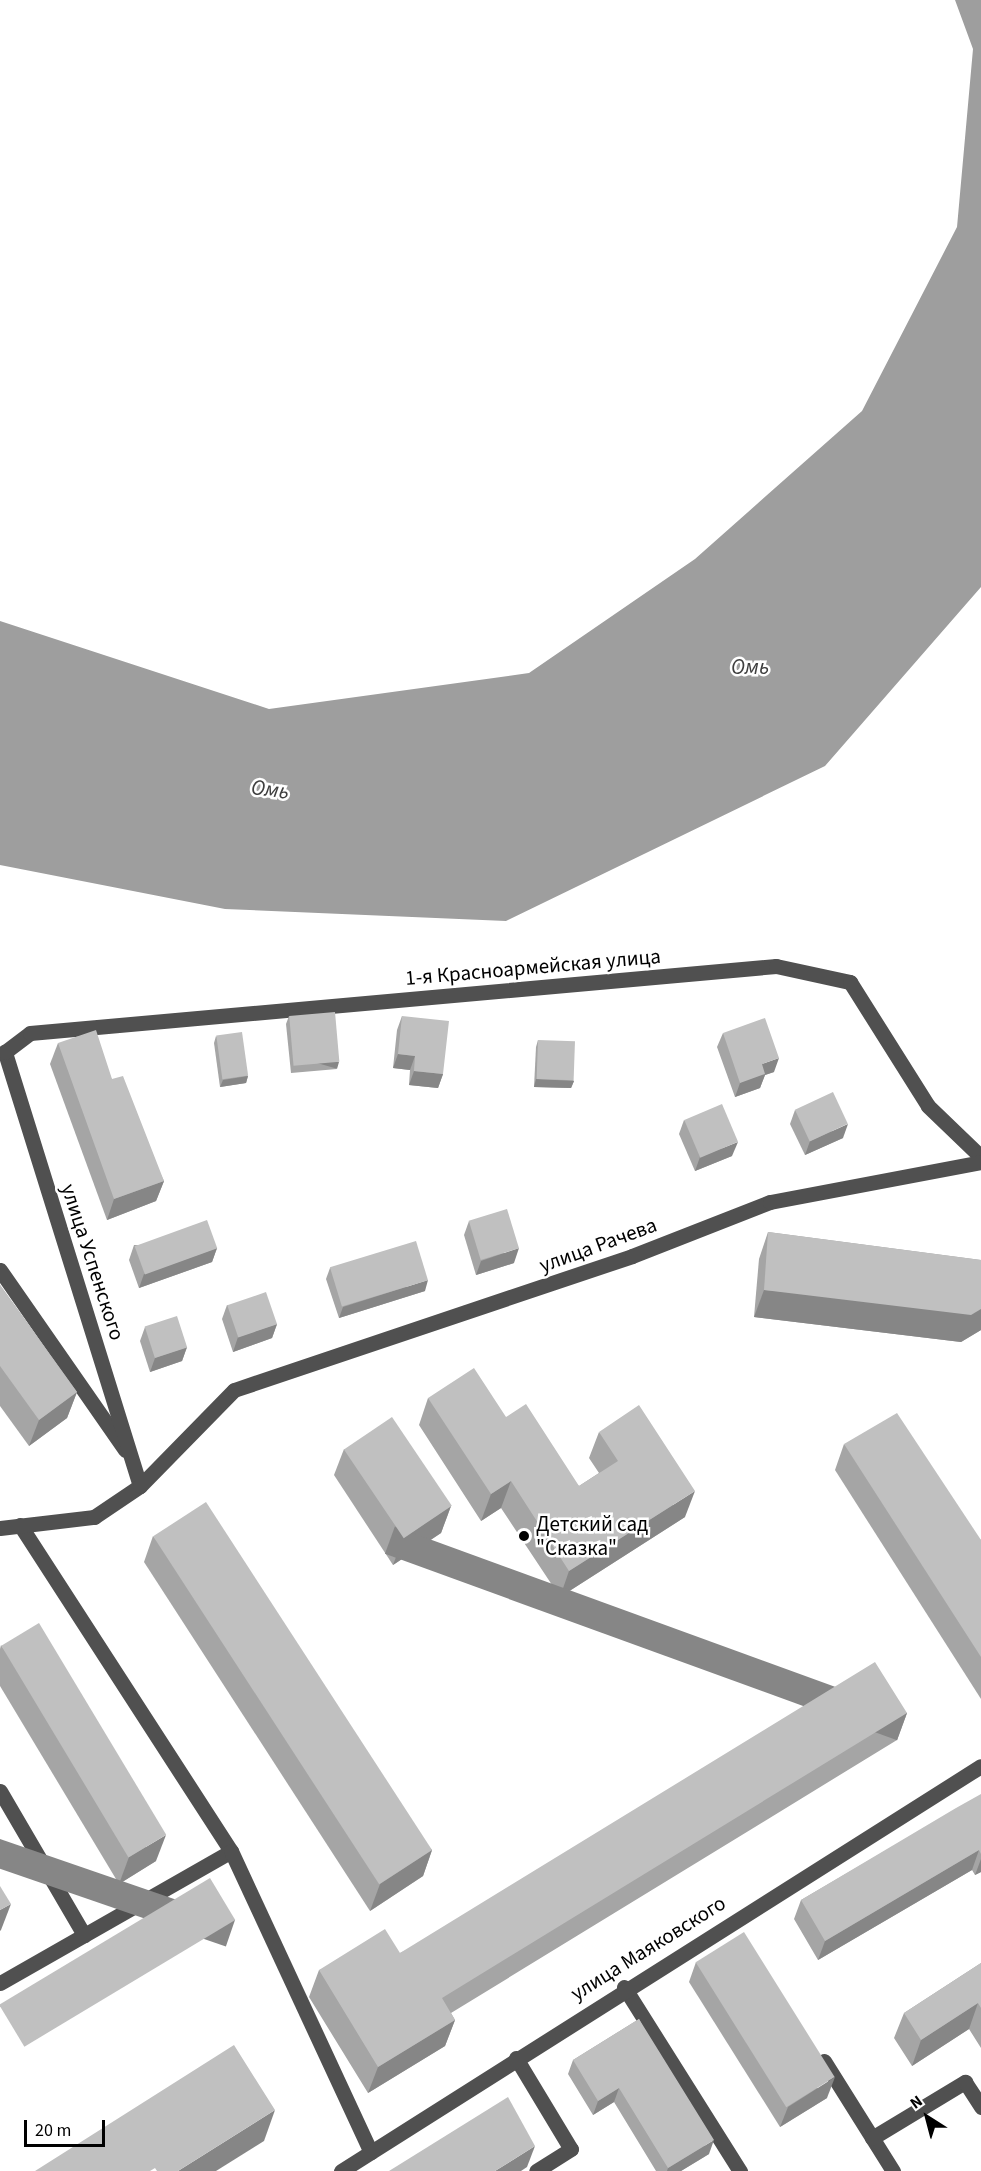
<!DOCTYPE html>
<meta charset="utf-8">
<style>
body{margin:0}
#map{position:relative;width:981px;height:2171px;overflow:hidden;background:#fff;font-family:"Source Sans 3",sans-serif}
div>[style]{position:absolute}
.water>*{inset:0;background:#9e9e9e}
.minor>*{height:15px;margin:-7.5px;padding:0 7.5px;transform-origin:7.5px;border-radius:7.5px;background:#505050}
.wall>*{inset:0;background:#a5a5a5}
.shaded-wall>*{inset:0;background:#868686;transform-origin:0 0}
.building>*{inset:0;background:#c0c0c0;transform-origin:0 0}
.dots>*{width:16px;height:16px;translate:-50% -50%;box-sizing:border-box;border:3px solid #fff;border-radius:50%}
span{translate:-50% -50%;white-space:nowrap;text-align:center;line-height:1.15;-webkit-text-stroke:5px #fff;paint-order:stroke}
.street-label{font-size:21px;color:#000}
.poi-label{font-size:21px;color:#000}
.left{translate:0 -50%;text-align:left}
.water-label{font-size:22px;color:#3f3f3f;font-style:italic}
.north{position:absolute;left:897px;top:2087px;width:60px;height:60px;-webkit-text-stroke:4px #fff;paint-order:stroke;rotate:324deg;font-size:16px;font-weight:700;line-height:24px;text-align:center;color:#000}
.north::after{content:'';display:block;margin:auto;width:21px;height:27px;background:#000;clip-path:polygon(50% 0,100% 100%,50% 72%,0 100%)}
.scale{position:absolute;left:24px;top:2120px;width:81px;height:27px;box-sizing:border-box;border:3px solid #000;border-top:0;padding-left:8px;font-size:18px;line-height:21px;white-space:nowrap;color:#000;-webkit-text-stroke:4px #fff;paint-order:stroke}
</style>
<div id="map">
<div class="water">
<i style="clip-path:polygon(955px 0,981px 0,981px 587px,825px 766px,506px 921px,225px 909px,0 865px,0 621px,269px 709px,529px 673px,695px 559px,862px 411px,957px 227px,973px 49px)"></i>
</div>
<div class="minor">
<i style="left:0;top:1270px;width:219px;rotate:55.2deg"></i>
<i style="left:140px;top:1486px;width:455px;rotate:-107.3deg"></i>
<i style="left:5px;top:1052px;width:31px;rotate:-37deg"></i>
<i style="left:30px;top:1033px;width:749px;rotate:-5.13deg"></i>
<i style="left:776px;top:966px;width:76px;rotate:12.2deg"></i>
<i style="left:850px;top:982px;width:146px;rotate:57.8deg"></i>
<i style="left:928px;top:1106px;width:74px;rotate:43.9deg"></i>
<i style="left:20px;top:1525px;width:388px;rotate:57.1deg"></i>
<i style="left:0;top:1528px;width:95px;rotate:-6.7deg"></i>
<i style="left:94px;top:1517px;width:55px;rotate:-34deg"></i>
<i style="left:140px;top:1486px;width:134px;rotate:-45.6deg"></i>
<i style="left:234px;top:1390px;width:420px;rotate:-18.6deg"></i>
<i style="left:632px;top:1256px;width:148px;rotate:-21.4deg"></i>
<i style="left:770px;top:1202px;width:215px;rotate:-10.7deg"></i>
<i style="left:0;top:1791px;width:167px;rotate:59.7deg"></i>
<i style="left:0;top:1983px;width:266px;rotate:-29.7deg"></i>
<i style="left:231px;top:1851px;width:332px;rotate:65.1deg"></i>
<i style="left:624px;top:1987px;width:218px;rotate:57.8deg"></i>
<i style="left:516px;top:2058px;width:106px;rotate:58.9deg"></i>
<i style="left:571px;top:2149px;width:41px;rotate:147.8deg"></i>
<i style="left:824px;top:2061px;width:130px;rotate:57.9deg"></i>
<i style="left:872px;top:2138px;width:109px;rotate:-31.1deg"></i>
<i style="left:965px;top:2082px;width:30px;rotate:57deg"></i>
<i style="left:341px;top:2171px;width:757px;rotate:-32.33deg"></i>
</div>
<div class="wall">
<i style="clip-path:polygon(289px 1016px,337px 1069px,291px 1073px,286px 1024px)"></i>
<i style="clip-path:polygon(402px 1016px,443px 1074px,438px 1088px,409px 1085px,410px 1070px,393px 1068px,397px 1030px)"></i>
<i style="clip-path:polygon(723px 1033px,774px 1072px,765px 1075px,760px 1088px,735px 1097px,717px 1047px)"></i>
<i style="clip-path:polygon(216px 1036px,248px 1076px,246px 1083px,220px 1087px,214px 1043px)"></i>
<i style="clip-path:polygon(538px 1040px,574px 1081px,571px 1088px,534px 1087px,536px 1047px)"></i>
<i style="clip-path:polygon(58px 1043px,112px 1079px,164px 1181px,156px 1201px,107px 1220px,50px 1064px)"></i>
<i style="clip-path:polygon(795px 1110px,843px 1138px,805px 1155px,790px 1124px)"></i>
<i style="clip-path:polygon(684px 1120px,732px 1156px,695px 1171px,679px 1134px)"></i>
<i style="clip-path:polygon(469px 1221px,514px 1263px,476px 1275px,464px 1235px)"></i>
<i style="clip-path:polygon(768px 1232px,981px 1260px,981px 1330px,961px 1342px,754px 1317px,759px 1259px)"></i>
<i style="clip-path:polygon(134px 1245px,217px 1248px,212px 1262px,139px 1288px,129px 1260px)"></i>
<i style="clip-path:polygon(330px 1268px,425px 1291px,339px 1318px,326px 1279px)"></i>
<i style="clip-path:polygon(0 1285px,77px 1392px,67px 1418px,29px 1446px,0 1406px)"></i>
<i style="clip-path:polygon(227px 1305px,277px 1324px,272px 1338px,233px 1352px,222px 1319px)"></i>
<i style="clip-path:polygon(145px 1327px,187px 1347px,182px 1361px,150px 1372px,140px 1341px)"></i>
<i style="clip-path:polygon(428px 1398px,506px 1417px,579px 1486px,599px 1473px,589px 1458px,599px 1432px,685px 1517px,560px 1597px,501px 1508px,481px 1521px,419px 1425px)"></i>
<i style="clip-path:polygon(844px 1444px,981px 1540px,981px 1699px,835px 1470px)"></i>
<i style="clip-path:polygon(344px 1449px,451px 1506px,441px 1533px,393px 1565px,334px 1475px)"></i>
<i style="clip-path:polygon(153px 1536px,432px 1850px,423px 1876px,370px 1911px,144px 1562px)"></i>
<i style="clip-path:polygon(1px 1645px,156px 1861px,119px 1884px,0 1686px,0 1649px)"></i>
<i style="clip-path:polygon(907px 1713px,897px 1740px,451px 2013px,455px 2020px,445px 2046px,368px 2093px,309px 1997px,319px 1970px,400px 1953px)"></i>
<i style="clip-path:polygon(981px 1795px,981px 1872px,975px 1875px,972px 1870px,818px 1960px,794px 1919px,801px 1900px)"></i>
<i style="clip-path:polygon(696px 1962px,827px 2098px,780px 2127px,689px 1982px)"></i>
<i style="clip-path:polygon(981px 1963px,981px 2048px,969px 2029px,912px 2066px,894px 2038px,904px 2013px)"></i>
<i style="clip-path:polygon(639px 2019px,709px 2154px,681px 2171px,656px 2171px,614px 2102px,593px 2115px,568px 2074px,573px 2060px)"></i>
</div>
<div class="shaded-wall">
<i style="clip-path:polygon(398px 1054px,415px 1056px,410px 1070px,393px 1068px)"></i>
<i style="clip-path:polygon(779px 1058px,774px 1072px,765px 1075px,760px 1088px,735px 1097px,740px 1083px,762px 1064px)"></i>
<i style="left:339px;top:1062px;width:7px;height:46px;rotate:106deg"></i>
<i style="clip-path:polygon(414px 1071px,443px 1074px,438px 1088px,409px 1085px)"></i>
<i style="clip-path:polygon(248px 1076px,246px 1083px,220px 1087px,223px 1080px)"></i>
<i style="clip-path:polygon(536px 1079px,574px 1081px,571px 1088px,534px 1087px)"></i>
<i style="clip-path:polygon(848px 1124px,843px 1138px,805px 1155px,810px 1141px)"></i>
<i style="clip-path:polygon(738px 1142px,732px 1156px,695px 1171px,700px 1157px)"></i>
<i style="clip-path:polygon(164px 1181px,156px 1201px,107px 1220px,114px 1199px)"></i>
<i style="clip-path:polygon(217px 1248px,212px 1262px,139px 1288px,144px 1274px)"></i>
<i style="clip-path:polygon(519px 1248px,514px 1263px,476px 1275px,481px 1261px)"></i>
<i style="clip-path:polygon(428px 1280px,425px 1291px,339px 1318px,343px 1307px)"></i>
<i style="clip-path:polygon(764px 1290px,981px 1309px,981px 1330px,961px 1342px,754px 1317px)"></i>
<i style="clip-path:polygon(277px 1324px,272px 1338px,233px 1352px,238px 1337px)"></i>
<i style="clip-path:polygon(187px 1347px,182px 1361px,150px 1372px,155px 1358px)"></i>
<i style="clip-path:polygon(77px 1392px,67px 1418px,29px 1446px,39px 1420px)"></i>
<i style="clip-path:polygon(511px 1481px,501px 1508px,481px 1521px,491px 1494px)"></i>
<i style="clip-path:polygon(695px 1491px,685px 1517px,560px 1597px,569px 1571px)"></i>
<i style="clip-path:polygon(451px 1506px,441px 1533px,393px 1565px,403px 1538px)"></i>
<i style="left:907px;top:1713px;width:29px;height:545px;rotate:110deg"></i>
<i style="clip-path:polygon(166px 1835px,156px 1861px,119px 1884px,129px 1857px)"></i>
<i style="clip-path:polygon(432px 1850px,423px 1876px,370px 1911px,380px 1884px)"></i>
<i style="clip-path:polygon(979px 1850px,972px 1870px,818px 1960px,825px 1941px)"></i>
<i style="clip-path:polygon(981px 1859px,981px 1872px,975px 1875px)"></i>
<i style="clip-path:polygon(11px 1904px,1px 1930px,0 1931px,0 1910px)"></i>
<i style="left:235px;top:1920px;width:28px;height:276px;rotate:109deg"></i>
<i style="clip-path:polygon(978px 2003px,969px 2029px,912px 2066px,921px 2040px)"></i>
<i style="clip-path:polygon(455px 2020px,445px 2046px,368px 2093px,378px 2067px)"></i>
<i style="clip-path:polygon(835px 2077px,827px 2098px,780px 2127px,788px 2107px)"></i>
<i style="clip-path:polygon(619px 2088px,614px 2102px,593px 2115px,598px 2101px)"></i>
<i style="clip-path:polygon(275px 2110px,264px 2141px,216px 2171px,178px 2171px)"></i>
<i style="clip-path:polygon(714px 2140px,709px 2154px,681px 2171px,667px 2171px,668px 2168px)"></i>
<i style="clip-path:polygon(535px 2146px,527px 2167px,521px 2171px,495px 2171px)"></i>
</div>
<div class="building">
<i style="left:335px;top:1012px;width:50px;height:46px;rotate:85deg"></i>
<i style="clip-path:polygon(402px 1016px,449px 1021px,443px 1074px,414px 1071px,415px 1056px,398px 1054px)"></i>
<i style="clip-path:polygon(765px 1018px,779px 1058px,762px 1064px,765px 1074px,740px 1083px,723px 1033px)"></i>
<i style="clip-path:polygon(96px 1030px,112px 1079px,123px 1076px,164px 1181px,114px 1199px,58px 1043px)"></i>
<i style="left:242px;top:1032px;width:44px;height:26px;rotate:82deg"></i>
<i style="left:538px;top:1040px;width:37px;height:39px;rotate:2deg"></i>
<i style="left:833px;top:1092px;width:35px;height:42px;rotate:65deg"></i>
<i style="left:722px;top:1104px;width:41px;height:41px;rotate:67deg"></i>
<i style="left:507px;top:1209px;width:41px;height:40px;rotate:73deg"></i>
<i style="left:207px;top:1220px;width:30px;height:77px;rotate:70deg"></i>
<i style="clip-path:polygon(768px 1232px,981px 1260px,981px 1309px,971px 1315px,764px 1290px)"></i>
<i style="left:416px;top:1241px;width:41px;height:90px;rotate:73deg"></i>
<i style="clip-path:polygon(0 1285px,77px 1392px,39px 1420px,0 1366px)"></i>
<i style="left:266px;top:1292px;width:34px;height:41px;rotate:71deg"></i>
<i style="left:177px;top:1316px;width:33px;height:34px;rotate:72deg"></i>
<i style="clip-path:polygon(474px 1368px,506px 1417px,526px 1404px,579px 1486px,618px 1461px,599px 1432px,639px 1405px,695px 1491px,569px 1571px,511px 1481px,491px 1494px,428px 1398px)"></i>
<i style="clip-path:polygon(897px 1413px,981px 1540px,981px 1657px,844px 1444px)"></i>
<i style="left:392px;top:1417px;width:107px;height:58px;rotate:56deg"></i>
<i style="left:206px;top:1502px;width:415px;height:63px;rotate:57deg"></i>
<i style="left:39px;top:1623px;width:247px;height:44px;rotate:59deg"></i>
<i style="clip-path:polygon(875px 1662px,907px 1713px,442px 1998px,455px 2020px,378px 2067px,319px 1970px,385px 1929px,400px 1953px)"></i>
<i style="clip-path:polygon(981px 1794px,981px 1854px,979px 1850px,825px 1941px,801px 1900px,956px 1808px)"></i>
<i style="left:210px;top:1878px;width:49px;height:246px;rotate:59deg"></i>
<i style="clip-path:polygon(0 1886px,11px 1904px,0 1910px)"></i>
<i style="left:744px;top:1932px;width:171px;height:57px;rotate:58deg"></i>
<i style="clip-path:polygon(981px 1963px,981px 2008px,978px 2003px,921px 2040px,904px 2013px)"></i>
<i style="clip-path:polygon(639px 2019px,714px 2140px,668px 2168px,619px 2088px,598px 2101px,573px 2060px)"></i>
<i style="clip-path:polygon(234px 2045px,275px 2110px,178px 2171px,157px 2171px,155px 2168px,150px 2171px,35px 2171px)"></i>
<i style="clip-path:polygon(508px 2097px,535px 2146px,495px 2171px,389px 2171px)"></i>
</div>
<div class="dots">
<i style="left:524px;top:1536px;background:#000"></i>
</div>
<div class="street-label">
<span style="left:533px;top:967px;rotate:-5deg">1-я Красноармейская улица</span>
<span style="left:598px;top:1245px;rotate:-20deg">улица Рачева</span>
<span style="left:93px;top:1262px;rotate:72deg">улица Успенского</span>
<span style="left:648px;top:1948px;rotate:-32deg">улица Маяковского</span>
</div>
<div class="poi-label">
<span class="left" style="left:536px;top:1536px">Детский сад<br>"Сказка"</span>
</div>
<div class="water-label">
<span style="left:750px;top:668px">Омь</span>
<span style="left:270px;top:790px;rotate:8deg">Омь</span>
</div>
<div class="north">N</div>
<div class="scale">20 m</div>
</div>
